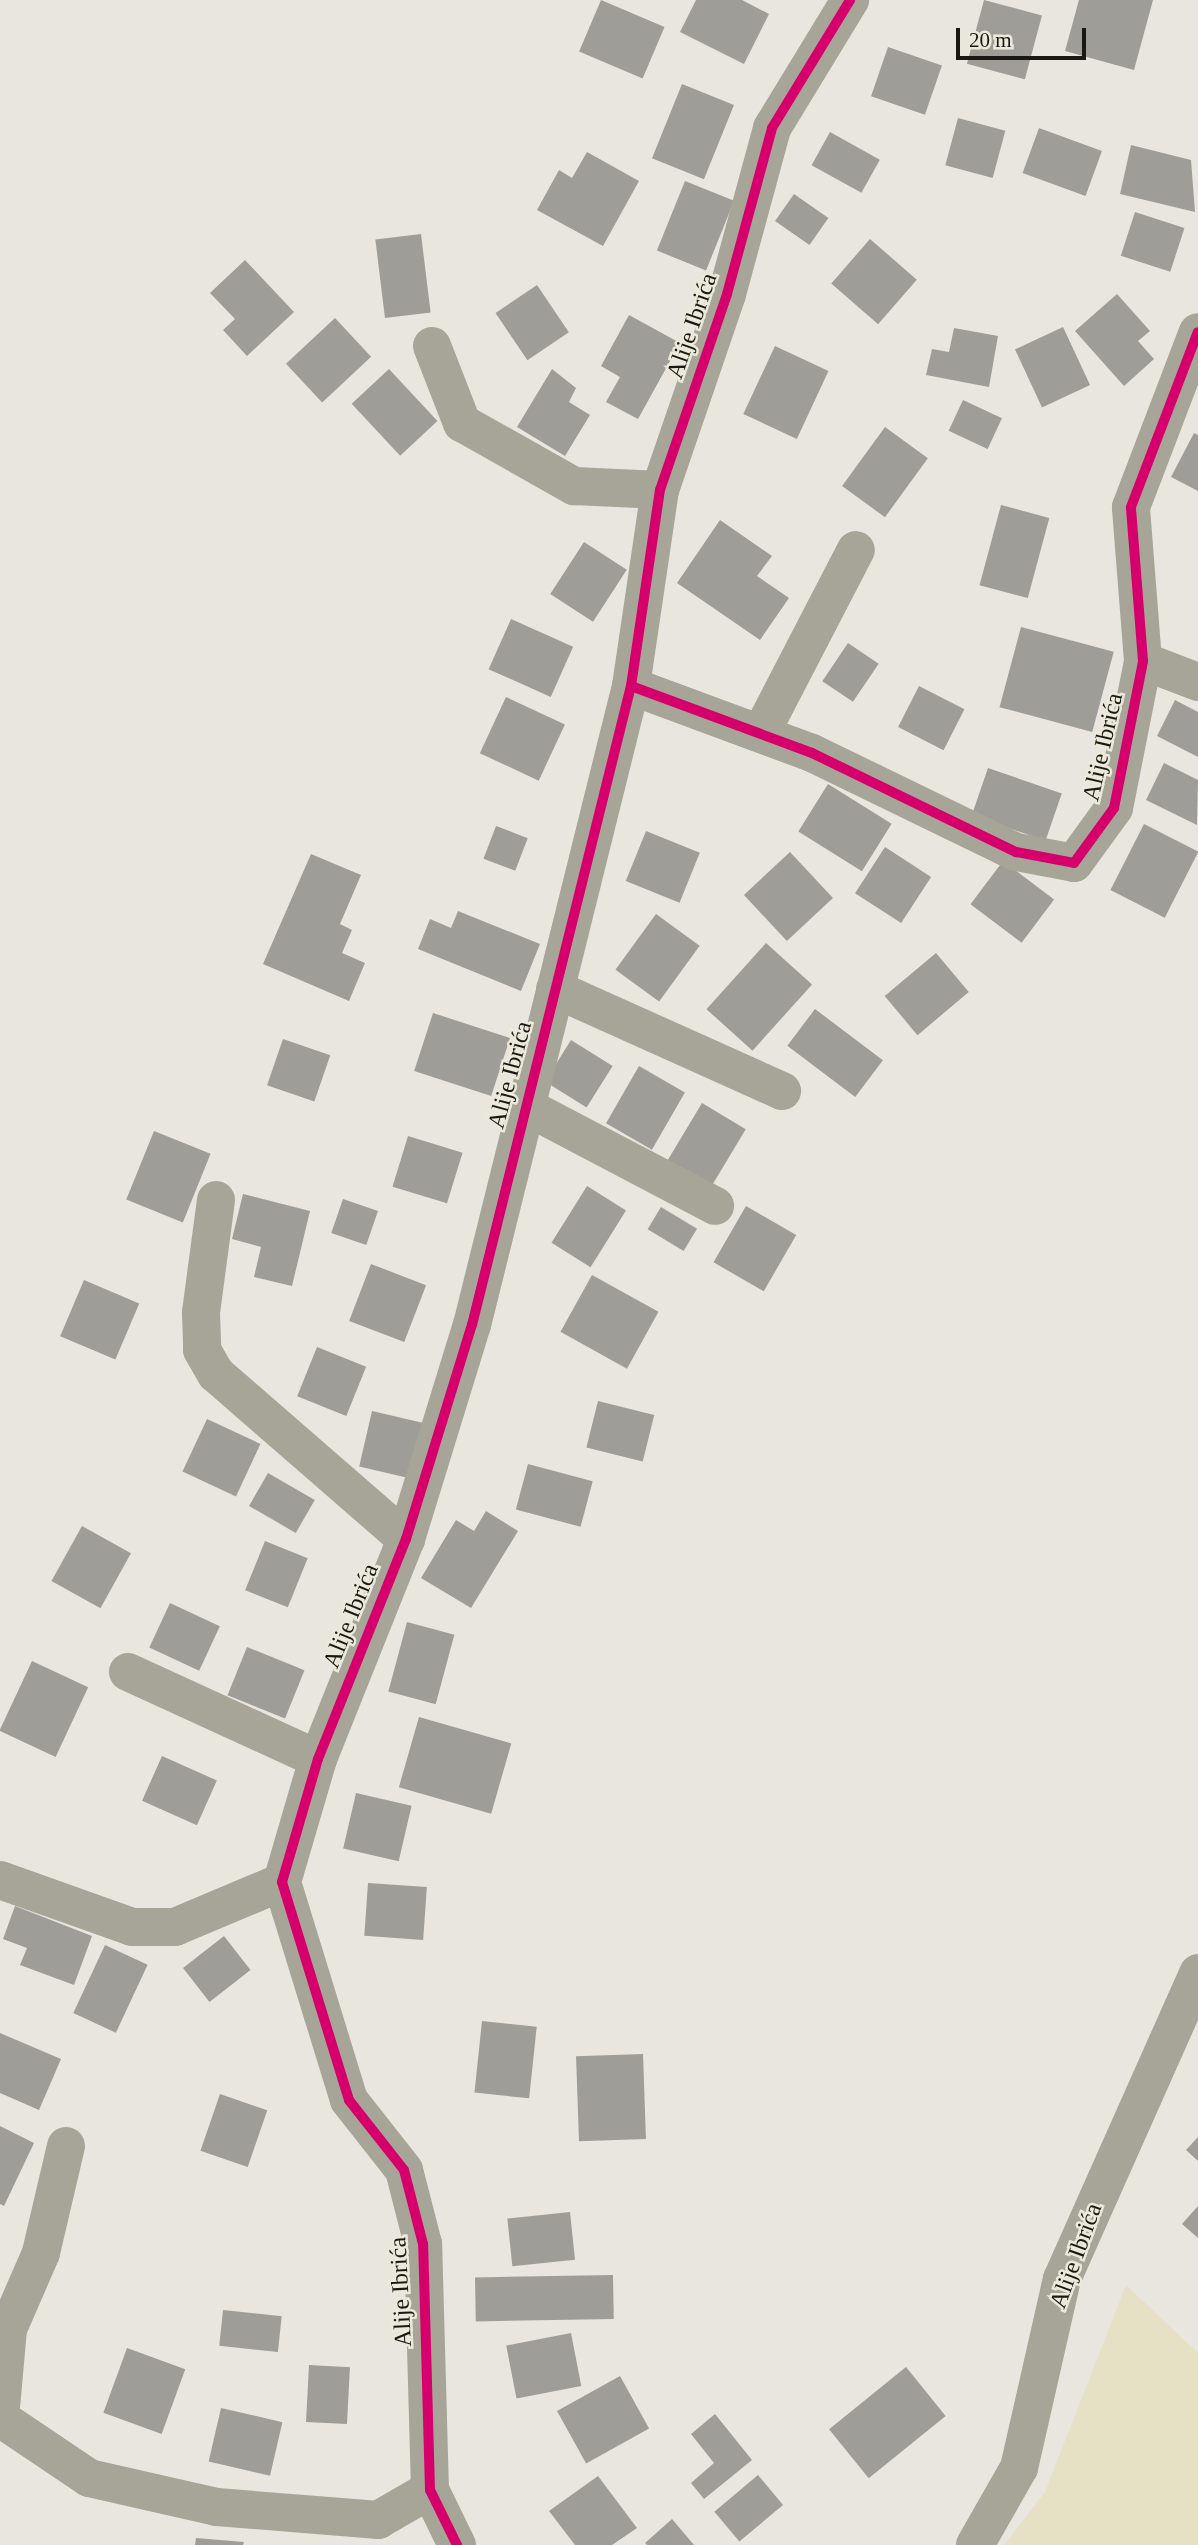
<!DOCTYPE html>
<meta charset="utf-8">
<style>
body{margin:0}
#map{position:relative;width:1198px;height:2545px;overflow:hidden;background:#e8e6df;font-family:"Times New Roman",serif}
div>[style]{position:absolute}
.green>*{inset:0;background:#e6e0c5}
.building>*{inset:0;background:#9f9d98;transform-origin:0 0}
.minor>*{height:38px;margin:-19px;padding:0 19px;transform-origin:19px;border-radius:19px;background:#a7a598}
.cycleway>*{height:10px;margin:-5px;padding:0 5px;transform-origin:5px;border-radius:5px;background:#d6006c}
span{translate:-50% -50%;white-space:nowrap;text-align:center;line-height:1.15;-webkit-text-stroke:5px #ece9db;paint-order:stroke}
.street-label{font-size:24px;color:#191813}
.scale{position:absolute;left:956px;top:28px;width:130px;height:32px;box-sizing:border-box;border:4px solid #191813;border-top:0;padding-left:9px;font-size:21px;line-height:24px;white-space:nowrap;color:#191813;-webkit-text-stroke:5px #ece9db;paint-order:stroke}
</style>
<div id="map">
<div class="green">
<i style="clip-path:polygon(1126px 2285px,1198px 2353px,1198px 2545px,1004px 2545px,1045px 2492px)"></i>
</div>
<div class="building">
<i style="left:601px;top:0;width:69px;height:56px;rotate:23deg"></i>
<i style="clip-path:polygon(696px 0,742px 0,769px 14px,744px 64px,680px 32px)"></i>
<i style="left:984px;top:0;width:60px;height:66px;rotate:15deg"></i>
<i style="clip-path:polygon(1079px 0,1153px 0,1134px 70px,1065px 51px)"></i>
<i style="left:888px;top:47px;width:57px;height:52px;rotate:19deg"></i>
<i style="left:682px;top:84px;width:56px;height:80px;rotate:22deg"></i>
<i style="left:958px;top:118px;width:49px;height:49px;rotate:15deg"></i>
<i style="left:1039px;top:128px;width:67px;height:48px;rotate:20deg"></i>
<i style="left:830px;top:132px;width:57px;height:38px;rotate:29deg"></i>
<i style="clip-path:polygon(1131px 145px,1191px 160px,1195px 212px,1120px 194px)"></i>
<i style="clip-path:polygon(587px 152px,639px 181px,603px 246px,537px 210px,559px 170px,572px 178px)"></i>
<i style="left:685px;top:181px;width:53px;height:75px;rotate:22deg"></i>
<i style="left:794px;top:194px;width:42px;height:33px;rotate:35deg"></i>
<i style="left:1135px;top:212px;width:52px;height:46px;rotate:18deg"></i>
<i style="left:421px;top:234px;width:79px;height:46px;rotate:83deg"></i>
<i style="left:870px;top:239px;width:62px;height:59px;rotate:41deg"></i>
<i style="clip-path:polygon(245px 260px,294px 312px,247px 356px,223px 330px,235px 319px,210px 293px)"></i>
<i style="left:537px;top:285px;width:57px;height:50px;rotate:56deg"></i>
<i style="clip-path:polygon(1117px 294px,1150px 331px,1138px 341px,1154px 359px,1124px 386px,1075px 331px)"></i>
<i style="clip-path:polygon(629px 315px,680px 343px,638px 419px,606px 402px,620px 377px,601px 366px)"></i>
<i style="left:335px;top:318px;width:53px;height:67px;rotate:47deg"></i>
<i style="left:1063px;top:327px;width:64px;height:53px;rotate:65deg"></i>
<i style="clip-path:polygon(954px 328px,998px 336px,989px 387px,926px 375px,932px 349px,949px 352px)"></i>
<i style="left:775px;top:346px;width:59px;height:75px;rotate:25deg"></i>
<i style="left:389px;top:369px;width:71px;height:51px;rotate:47deg"></i>
<i style="clip-path:polygon(552px 369px,576px 388px,569px 402px,590px 415px,565px 456px,517px 427px)"></i>
<i style="left:963px;top:400px;width:43px;height:34px;rotate:25deg"></i>
<i style="left:885px;top:427px;width:53px;height:73px;rotate:36deg"></i>
<i style="clip-path:polygon(1194px 433px,1198px 435px,1198px 491px,1171px 477px)"></i>
<i style="left:1001px;top:505px;width:50px;height:83px;rotate:15deg"></i>
<i style="clip-path:polygon(720px 520px,772px 556px,757px 576px,789px 598px,760px 640px,677px 583px)"></i>
<i style="left:584px;top:542px;width:51px;height:62px;rotate:33deg"></i>
<i style="left:511px;top:619px;width:68px;height:55px;rotate:24deg"></i>
<i style="left:1021px;top:627px;width:96px;height:83px;rotate:15deg"></i>
<i style="left:848px;top:643px;width:37px;height:46px;rotate:34deg"></i>
<i style="left:919px;top:686px;width:51px;height:46px;rotate:27deg"></i>
<i style="left:506px;top:697px;width:65px;height:62px;rotate:25deg"></i>
<i style="clip-path:polygon(1175px 700px,1198px 712px,1198px 757px,1157px 736px)"></i>
<i style="clip-path:polygon(1164px 763px,1198px 780px,1197px 825px,1146px 800px)"></i>
<i style="left:988px;top:768px;width:78px;height:50px;rotate:19deg"></i>
<i style="left:828px;top:784px;width:75px;height:56px;rotate:32deg"></i>
<i style="left:1144px;top:824px;width:61px;height:74px;rotate:27deg"></i>
<i style="left:496px;top:826px;width:34px;height:35px;rotate:21deg"></i>
<i style="left:646px;top:831px;width:58px;height:54px;rotate:22deg"></i>
<i style="left:885px;top:847px;width:55px;height:55px;rotate:33deg"></i>
<i style="left:790px;top:852px;width:63px;height:63px;rotate:47deg"></i>
<i style="clip-path:polygon(311px 854px,361px 875px,340px 924px,352px 930px,342px 953px,365px 963px,349px 1001px,263px 964px)"></i>
<i style="left:1003px;top:861px;width:64px;height:54px;rotate:37deg"></i>
<i style="clip-path:polygon(458px 911px,540px 944px,521px 991px,418px 949px,430px 919px,451px 928px)"></i>
<i style="left:656px;top:914px;width:54px;height:69px;rotate:36deg"></i>
<i style="left:766px;top:943px;width:62px;height:89px;rotate:42deg"></i>
<i style="left:936px;top:953px;width:51px;height:67px;rotate:50deg"></i>
<i style="left:815px;top:1009px;width:85px;height:46px;rotate:37deg"></i>
<i style="left:433px;top:1013px;width:81px;height:61px;rotate:18deg"></i>
<i style="left:283px;top:1039px;width:50px;height:49px;rotate:19deg"></i>
<i style="left:571px;top:1040px;width:49px;height:49px;rotate:32deg"></i>
<i style="left:639px;top:1066px;width:53px;height:66px;rotate:30deg"></i>
<i style="left:702px;top:1103px;width:51px;height:67px;rotate:31deg"></i>
<i style="left:154px;top:1131px;width:61px;height:74px;rotate:22deg"></i>
<i style="left:408px;top:1136px;width:57px;height:53px;rotate:17deg"></i>
<i style="left:587px;top:1186px;width:46px;height:67px;rotate:32deg"></i>
<i style="clip-path:polygon(243px 1194px,310px 1211px,292px 1286px,254px 1277px,261px 1247px,232px 1239px)"></i>
<i style="left:343px;top:1199px;width:37px;height:36px;rotate:19deg"></i>
<i style="left:746px;top:1206px;width:58px;height:65px;rotate:30deg"></i>
<i style="left:661px;top:1207px;width:42px;height:26px;rotate:31deg"></i>
<i style="left:371px;top:1264px;width:59px;height:61px;rotate:21deg"></i>
<i style="left:592px;top:1275px;width:76px;height:65px;rotate:29deg"></i>
<i style="left:84px;top:1280px;width:60px;height:61px;rotate:23deg"></i>
<i style="left:317px;top:1347px;width:53px;height:53px;rotate:22deg"></i>
<i style="left:598px;top:1401px;width:58px;height:48px;rotate:14deg"></i>
<i style="left:372px;top:1411px;width:54px;height:57px;rotate:13deg"></i>
<i style="left:207px;top:1419px;width:59px;height:58px;rotate:25deg"></i>
<i style="left:528px;top:1464px;width:67px;height:47px;rotate:15deg"></i>
<i style="left:268px;top:1473px;width:54px;height:38px;rotate:30deg"></i>
<i style="clip-path:polygon(486px 1511px,518px 1531px,471px 1608px,421px 1578px,456px 1520px,474px 1531px)"></i>
<i style="left:82px;top:1526px;width:56px;height:63px;rotate:29deg"></i>
<i style="left:265px;top:1541px;width:46px;height:53px;rotate:22deg"></i>
<i style="left:170px;top:1603px;width:55px;height:49px;rotate:25deg"></i>
<i style="left:407px;top:1622px;width:49px;height:72px;rotate:15deg"></i>
<i style="left:247px;top:1647px;width:62px;height:52px;rotate:22deg"></i>
<i style="left:32px;top:1661px;width:62px;height:77px;rotate:25deg"></i>
<i style="left:419px;top:1717px;width:96px;height:73px;rotate:16deg"></i>
<i style="left:162px;top:1756px;width:60px;height:49px;rotate:24deg"></i>
<i style="left:356px;top:1793px;width:57px;height:57px;rotate:13deg"></i>
<i style="left:368px;top:1883px;width:59px;height:53px;rotate:4deg"></i>
<i style="clip-path:polygon(15px 1906px,92px 1936px,74px 1985px,20px 1965px,27px 1948px,3px 1939px)"></i>
<i style="left:224px;top:1936px;width:43px;height:52px;rotate:52deg"></i>
<i style="left:105px;top:1945px;width:47px;height:75px;rotate:25deg"></i>
<i style="left:482px;top:2021px;width:55px;height:72px;rotate:6deg"></i>
<i style="clip-path:polygon(0 2033px,61px 2059px,39px 2110px,0 2093px)"></i>
<i style="left:643px;top:2054px;width:85px;height:67px;rotate:88deg"></i>
<i style="left:220px;top:2094px;width:50px;height:60px;rotate:19deg"></i>
<i style="clip-path:polygon(0 2126px,34px 2143px,4px 2206px,0 2204px)"></i>
<i style="clip-path:polygon(1198px 2137px,1198px 2161px,1186px 2150px)"></i>
<i style="clip-path:polygon(1198px 2206px,1198px 2238px,1182px 2224px)"></i>
<i style="left:570px;top:2212px;width:48px;height:63px;rotate:84deg"></i>
<i style="left:613px;top:2275px;width:44px;height:138px;rotate:89deg"></i>
<i style="left:223px;top:2310px;width:59px;height:36px;rotate:6deg"></i>
<i style="left:571px;top:2333px;width:54px;height:66px;rotate:79deg"></i>
<i style="left:127px;top:2348px;width:62px;height:69px;rotate:20deg"></i>
<i style="left:309px;top:2365px;width:41px;height:57px;rotate:3deg"></i>
<i style="left:906px;top:2367px;width:63px;height:99px;rotate:51deg"></i>
<i style="left:620px;top:2376px;width:60px;height:72px;rotate:61deg"></i>
<i style="left:221px;top:2408px;width:63px;height:55px;rotate:13deg"></i>
<i style="clip-path:polygon(715px 2414px,752px 2460px,704px 2499px,691px 2483px,714px 2463px,691px 2434px)"></i>
<i style="left:758px;top:2475px;width:39px;height:57px;rotate:50deg"></i>
<i style="clip-path:polygon(598px 2476px,637px 2528px,612px 2545px,575px 2545px,549px 2511px)"></i>
<i style="clip-path:polygon(672px 2519px,694px 2545px,647px 2545px,645px 2543px)"></i>
<i style="clip-path:polygon(196px 2538px,244px 2542px,243px 2545px,195px 2545px)"></i>
</div>
<div class="minor">
<i style="left:432px;top:346px;width:83px;rotate:68.7deg"></i>
<i style="left:462px;top:423px;width:129px;rotate:29.4deg"></i>
<i style="left:574px;top:486px;width:86px;rotate:2.7deg"></i>
<i style="left:1143px;top:661px;width:59px;rotate:20.9deg"></i>
<i style="left:631px;top:686px;width:193px;rotate:20.3deg"></i>
<i style="left:812px;top:753px;width:227px;rotate:25.9deg"></i>
<i style="left:1016px;top:852px;width:59px;rotate:10.7deg"></i>
<i style="left:1074px;top:863px;width:68px;rotate:-54deg"></i>
<i style="left:1114px;top:808px;width:150px;rotate:-78.8deg"></i>
<i style="left:1143px;top:661px;width:154px;rotate:-94.5deg"></i>
<i style="left:1131px;top:507px;width:187px;rotate:-69.1deg"></i>
<i style="left:761px;top:733px;width:206px;rotate:-62.6deg"></i>
<i style="left:555px;top:989px;width:249px;rotate:24.2deg"></i>
<i style="left:523px;top:1105px;width:217px;rotate:27.7deg"></i>
<i style="left:216px;top:1200px;width:114px;rotate:97.6deg"></i>
<i style="left:201px;top:1313px;width:37px;rotate:88deg"></i>
<i style="left:202px;top:1350px;width:28px;rotate:60deg"></i>
<i style="left:216px;top:1374px;width:252px;rotate:41deg"></i>
<i style="left:128px;top:1672px;width:209px;rotate:24.6deg"></i>
<i style="left:0;top:1880px;width:140px;rotate:19.6deg"></i>
<i style="left:132px;top:1927px;width:43px"></i>
<i style="left:175px;top:1927px;width:116px;rotate:-22.8deg"></i>
<i style="left:66px;top:2146px;width:110px;rotate:103.2deg"></i>
<i style="left:41px;top:2253px;width:83px;rotate:113.5deg"></i>
<i style="left:8px;top:2329px;width:89px;rotate:95.1deg"></i>
<i style="left:0;top:2418px;width:107px;rotate:34deg"></i>
<i style="left:89px;top:2478px;width:131px;rotate:12.8deg"></i>
<i style="left:217px;top:2507px;width:162px;rotate:4.6deg"></i>
<i style="left:378px;top:2520px;width:60px;rotate:-30deg"></i>
<i style="left:457px;top:2545px;width:61px;rotate:-116.1deg"></i>
<i style="left:430px;top:2490px;width:246px;rotate:-91.6deg"></i>
<i style="left:423px;top:2244px;width:76px;rotate:-104.4deg"></i>
<i style="left:404px;top:2170px;width:89px;rotate:-128.2deg"></i>
<i style="left:349px;top:2100px;width:228px;rotate:-107.1deg"></i>
<i style="left:282px;top:1882px;width:128px;rotate:-73.7deg"></i>
<i style="left:318px;top:1759px;width:237px;rotate:-68.2deg"></i>
<i style="left:406px;top:1539px;width:224px;rotate:-72.9deg"></i>
<i style="left:472px;top:1325px;width:658px;rotate:-76.03deg"></i>
<i style="left:631px;top:686px;width:198px;rotate:-81.6deg"></i>
<i style="left:660px;top:490px;width:207px;rotate:-71.1deg"></i>
<i style="left:727px;top:294px;width:172px;rotate:-74.8deg"></i>
<i style="left:772px;top:128px;width:150px;rotate:-58.6deg"></i>
<i style="left:975px;top:2545px;width:89px;rotate:-60.3deg"></i>
<i style="left:1019px;top:2468px;width:194px;rotate:-77.2deg"></i>
<i style="left:1062px;top:2279px;width:335px;rotate:-66deg"></i>
</div>
<div class="cycleway">
<i style="left:631px;top:686px;width:193px;rotate:20.3deg"></i>
<i style="left:812px;top:753px;width:227px;rotate:25.9deg"></i>
<i style="left:1016px;top:852px;width:59px;rotate:10.7deg"></i>
<i style="left:1074px;top:863px;width:68px;rotate:-54deg"></i>
<i style="left:1114px;top:808px;width:150px;rotate:-78.8deg"></i>
<i style="left:1143px;top:661px;width:154px;rotate:-94.5deg"></i>
<i style="left:1131px;top:507px;width:187px;rotate:-69.1deg"></i>
<i style="left:457px;top:2545px;width:61px;rotate:-116.1deg"></i>
<i style="left:430px;top:2490px;width:246px;rotate:-91.6deg"></i>
<i style="left:423px;top:2244px;width:76px;rotate:-104.4deg"></i>
<i style="left:404px;top:2170px;width:89px;rotate:-128.2deg"></i>
<i style="left:349px;top:2100px;width:228px;rotate:-107.1deg"></i>
<i style="left:282px;top:1882px;width:128px;rotate:-73.7deg"></i>
<i style="left:318px;top:1759px;width:237px;rotate:-68.2deg"></i>
<i style="left:406px;top:1539px;width:224px;rotate:-72.9deg"></i>
<i style="left:472px;top:1325px;width:658px;rotate:-76.03deg"></i>
<i style="left:631px;top:686px;width:198px;rotate:-81.6deg"></i>
<i style="left:660px;top:490px;width:207px;rotate:-71.1deg"></i>
<i style="left:727px;top:294px;width:172px;rotate:-74.8deg"></i>
<i style="left:772px;top:128px;width:150px;rotate:-58.6deg"></i>
</div>
<div class="street-label">
<span style="left:692px;top:326px;rotate:-71deg">Alije Ibrića</span>
<span style="left:1103px;top:747px;rotate:-77deg">Alije Ibrića</span>
<span style="left:510px;top:1075px;rotate:-75deg">Alije Ibrića</span>
<span style="left:351px;top:1616px;rotate:-68deg">Alije Ibrića</span>
<span style="left:1076px;top:2256px;rotate:-70deg">Alije Ibrića</span>
<span style="left:401px;top:2292px;rotate:-93deg">Alije Ibrića</span>
</div>
<div class="scale">20 m</div>
</div>
